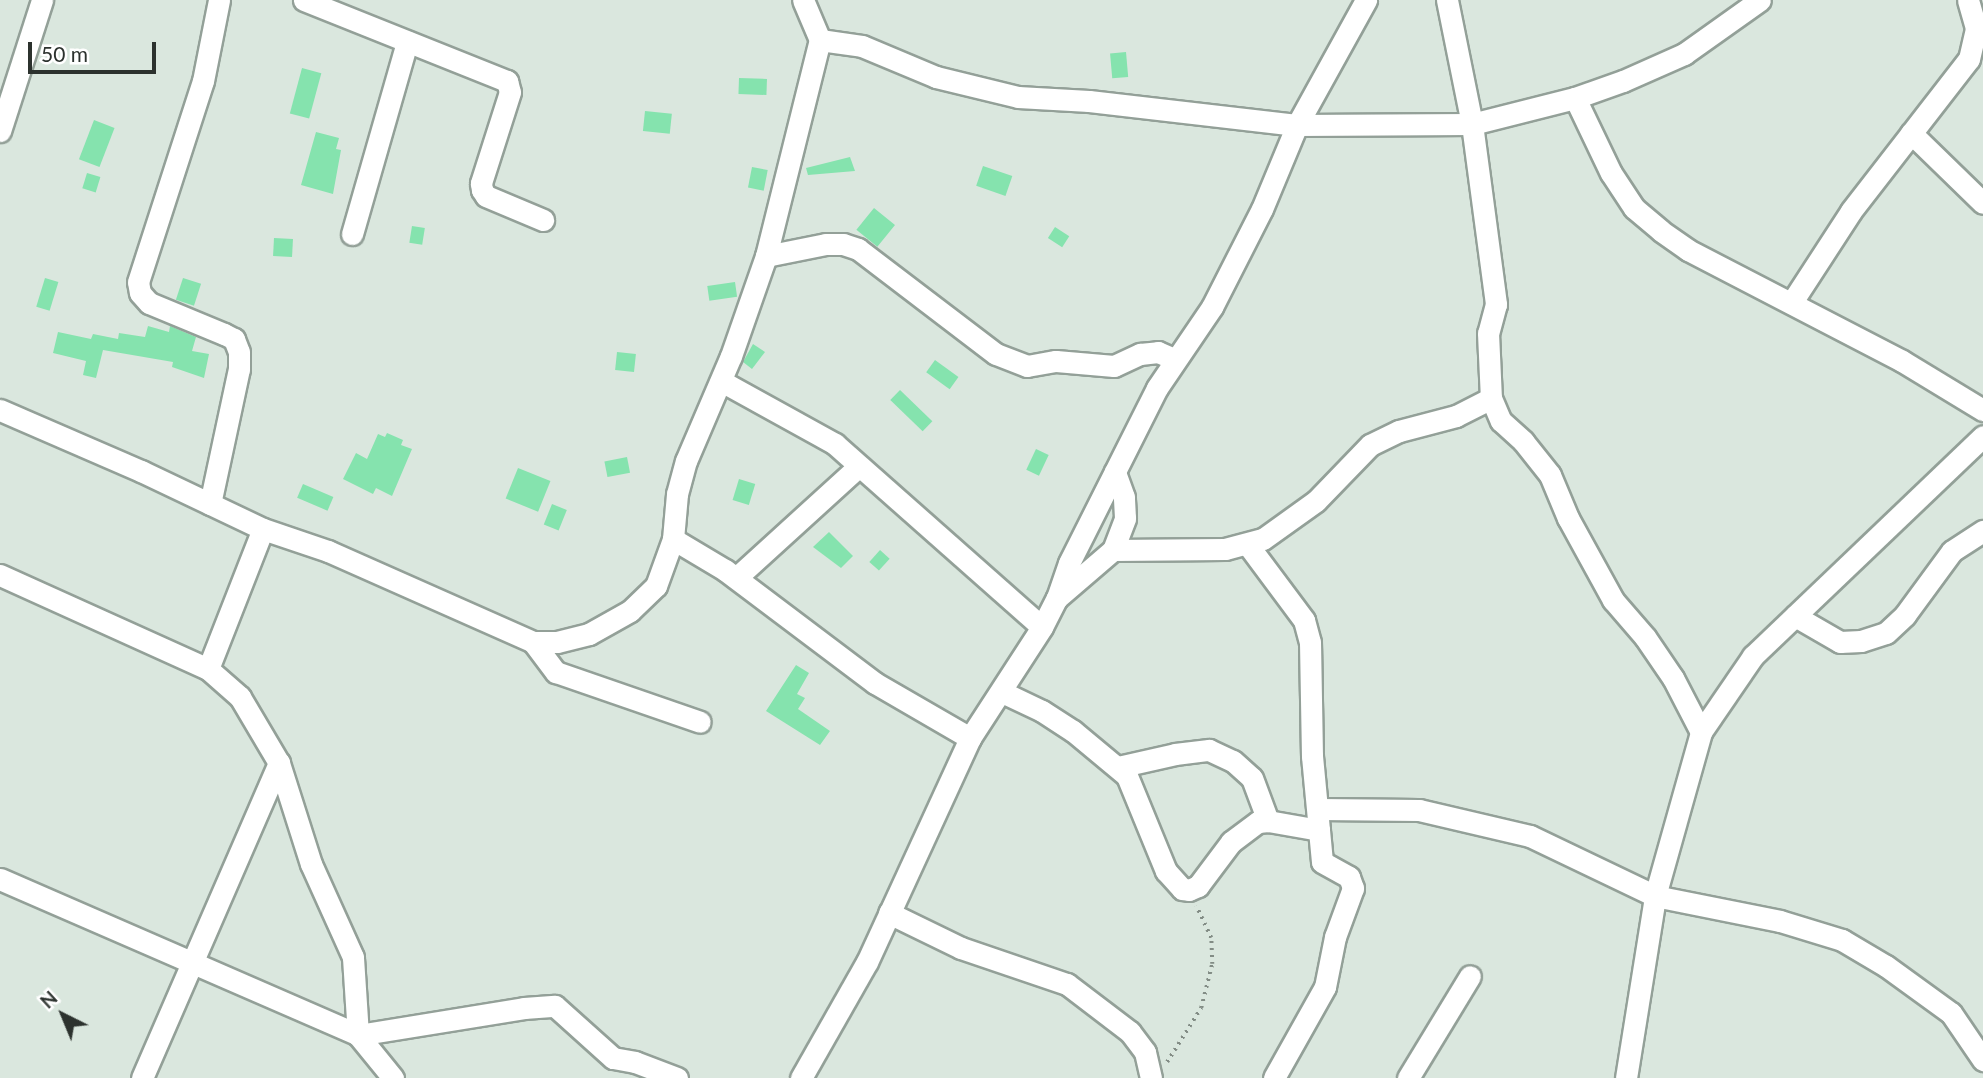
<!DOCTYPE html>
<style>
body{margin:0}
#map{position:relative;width:1983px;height:1078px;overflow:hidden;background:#dae7de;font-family:Lato,sans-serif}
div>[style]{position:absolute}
.building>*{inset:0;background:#85e3ae;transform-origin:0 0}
.path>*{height:3.5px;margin-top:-1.75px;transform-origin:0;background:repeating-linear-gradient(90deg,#828c85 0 2px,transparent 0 7px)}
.roads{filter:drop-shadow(2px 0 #93a098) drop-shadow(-2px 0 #93a098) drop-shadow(0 2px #93a098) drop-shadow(0 -2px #93a098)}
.minor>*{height:21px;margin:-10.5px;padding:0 10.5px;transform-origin:10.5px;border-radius:10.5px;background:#fff}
span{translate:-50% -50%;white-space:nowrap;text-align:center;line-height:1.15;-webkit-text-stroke:7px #fff;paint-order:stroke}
.north{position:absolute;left:28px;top:980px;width:70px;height:70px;-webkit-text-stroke:5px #fff;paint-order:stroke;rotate:317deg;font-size:19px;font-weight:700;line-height:28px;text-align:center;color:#2c322e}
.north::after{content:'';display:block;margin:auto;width:24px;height:32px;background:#2c322e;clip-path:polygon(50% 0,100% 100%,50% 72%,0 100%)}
.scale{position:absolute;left:28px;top:42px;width:128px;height:32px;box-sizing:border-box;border:4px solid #2c322e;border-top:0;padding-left:9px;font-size:21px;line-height:24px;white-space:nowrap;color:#2c322e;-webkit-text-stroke:5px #fff;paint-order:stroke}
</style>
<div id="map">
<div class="building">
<i style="left:1126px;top:52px;width:25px;height:16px;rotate:85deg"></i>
<i style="left:302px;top:68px;width:20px;height:47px;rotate:15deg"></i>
<i style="left:739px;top:78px;width:28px;height:16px;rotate:2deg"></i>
<i style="left:645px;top:111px;width:27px;height:20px;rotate:6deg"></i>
<i style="left:94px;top:120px;width:22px;height:42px;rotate:21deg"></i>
<i style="clip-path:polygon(316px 132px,339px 138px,336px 149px,341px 150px,333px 194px,301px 185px)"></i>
<i style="clip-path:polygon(850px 157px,855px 171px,808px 175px,806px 168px)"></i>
<i style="left:983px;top:166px;width:31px;height:21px;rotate:19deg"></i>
<i style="left:752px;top:167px;width:16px;height:21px;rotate:11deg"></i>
<i style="left:87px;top:173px;width:14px;height:16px;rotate:17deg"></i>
<i style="left:874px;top:208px;width:27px;height:28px;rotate:39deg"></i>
<i style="left:412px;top:226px;width:13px;height:17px;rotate:9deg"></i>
<i style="left:1055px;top:227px;width:17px;height:13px;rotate:33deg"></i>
<i style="left:274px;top:238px;width:19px;height:18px;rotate:3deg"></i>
<i style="left:45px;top:278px;width:14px;height:30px;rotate:17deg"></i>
<i style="left:183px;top:278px;width:19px;height:23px;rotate:18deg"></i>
<i style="left:735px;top:282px;width:15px;height:28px;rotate:82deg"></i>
<i style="clip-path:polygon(148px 326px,169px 332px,170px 326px,196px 337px,192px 351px,209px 354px,204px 378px,172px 367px,173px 362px,103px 350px,96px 378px,83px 375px,86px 361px,53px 353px,58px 332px,91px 339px,93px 334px,118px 339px,119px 333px,145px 337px)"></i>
<i style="clip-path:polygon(753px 344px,765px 352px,752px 369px,743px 362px)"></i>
<i style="left:617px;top:352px;width:19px;height:18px;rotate:6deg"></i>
<i style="left:935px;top:360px;width:29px;height:15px;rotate:36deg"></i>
<i style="left:900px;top:390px;width:45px;height:14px;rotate:44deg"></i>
<i style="clip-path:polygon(387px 433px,403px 440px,401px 445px,412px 449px,392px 496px,376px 488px,373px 494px,343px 479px,356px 453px,367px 459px,378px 434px,385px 437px)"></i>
<i style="left:1036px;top:449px;width:14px;height:23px;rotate:25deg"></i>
<i style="left:627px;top:457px;width:16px;height:23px;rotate:79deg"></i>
<i style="left:518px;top:468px;width:35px;height:33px;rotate:22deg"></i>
<i style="left:739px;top:479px;width:17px;height:22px;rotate:17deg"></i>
<i style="left:303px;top:484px;width:33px;height:15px;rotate:23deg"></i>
<i style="left:552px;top:504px;width:16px;height:22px;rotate:22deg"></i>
<i style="clip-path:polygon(829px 532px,853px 556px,841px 568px,813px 547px)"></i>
<i style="left:880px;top:550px;width:13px;height:16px;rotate:42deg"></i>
<i style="clip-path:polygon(796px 665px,809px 673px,797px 694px,805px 698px,798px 709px,830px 731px,820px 745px,766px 711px)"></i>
</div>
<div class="path">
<i style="left:1167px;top:1062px;width:64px;rotate:-57.8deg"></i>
<i style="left:1201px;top:1008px;width:45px;rotate:-76deg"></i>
<i style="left:1212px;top:964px;width:26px;rotate:-92deg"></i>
<i style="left:1211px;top:938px;width:35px;rotate:-115deg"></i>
</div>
<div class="roads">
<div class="minor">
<i style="left:304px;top:0;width:219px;rotate:21.8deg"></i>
<i style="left:507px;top:81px;width:11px;rotate:75deg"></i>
<i style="left:510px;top:92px;width:96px;rotate:107.7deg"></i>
<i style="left:481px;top:183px;width:7px;rotate:82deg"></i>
<i style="left:482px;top:190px;width:7px;rotate:56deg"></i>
<i style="left:486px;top:196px;width:62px;rotate:22.8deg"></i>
<i style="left:1447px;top:0;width:126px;rotate:78.6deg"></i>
<i style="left:1472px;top:124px;width:182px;rotate:82.4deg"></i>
<i style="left:1496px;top:304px;width:30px;rotate:105deg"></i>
<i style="left:1488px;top:333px;width:65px;rotate:87.4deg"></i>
<i style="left:1491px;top:398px;width:25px;rotate:67deg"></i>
<i style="left:1501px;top:421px;width:30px;rotate:42deg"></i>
<i style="left:1523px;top:441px;width:43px;rotate:51.5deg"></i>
<i style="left:1550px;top:475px;width:47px;rotate:67.3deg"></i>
<i style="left:1568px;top:518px;width:94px;rotate:61.2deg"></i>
<i style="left:1613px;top:600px;width:49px;rotate:49.1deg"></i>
<i style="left:1645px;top:637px;width:50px;rotate:55.7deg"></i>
<i style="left:1673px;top:678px;width:61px;rotate:62.6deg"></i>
<i style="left:820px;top:40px;width:42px;rotate:8.1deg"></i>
<i style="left:862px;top:46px;width:80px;rotate:22.7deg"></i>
<i style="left:936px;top:77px;width:84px;rotate:13.7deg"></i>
<i style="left:1018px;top:97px;width:71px;rotate:3.2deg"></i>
<i style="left:1089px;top:101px;width:209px;rotate:6.6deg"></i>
<i style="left:1297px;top:125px;width:175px;rotate:-0.3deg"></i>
<i style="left:1472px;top:124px;width:106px;rotate:-14.2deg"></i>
<i style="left:1575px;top:98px;width:51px;rotate:-19.5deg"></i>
<i style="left:1623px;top:81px;width:67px;rotate:-23.9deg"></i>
<i style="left:1684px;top:54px;width:93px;rotate:-35.4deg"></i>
<i style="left:1575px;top:98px;width:83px;rotate:64.4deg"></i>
<i style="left:1611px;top:173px;width:42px;rotate:56.7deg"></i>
<i style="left:1634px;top:208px;width:35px;rotate:40deg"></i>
<i style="left:1661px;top:231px;width:33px;rotate:35deg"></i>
<i style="left:1688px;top:250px;width:241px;rotate:27.4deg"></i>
<i style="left:1902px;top:361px;width:95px;rotate:31.2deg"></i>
<i style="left:0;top:131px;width:138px;rotate:-72.2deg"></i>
<i style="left:1911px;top:133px;width:100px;rotate:44.2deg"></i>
<i style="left:352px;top:234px;width:200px;rotate:-74deg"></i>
<i style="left:766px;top:256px;width:61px;rotate:-11.3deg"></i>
<i style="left:826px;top:244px;width:17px"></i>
<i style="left:843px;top:244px;width:16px;rotate:18deg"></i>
<i style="left:858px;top:249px;width:173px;rotate:37.3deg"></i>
<i style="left:996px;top:354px;width:33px;rotate:21deg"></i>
<i style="left:1027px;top:366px;width:29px;rotate:-10deg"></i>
<i style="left:1056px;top:361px;width:58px;rotate:4.9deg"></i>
<i style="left:1114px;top:366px;width:29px;rotate:-25deg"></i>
<i style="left:1140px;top:354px;width:18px;rotate:-6deg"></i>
<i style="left:1158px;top:352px;width:17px;rotate:24deg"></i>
<i style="left:1792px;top:302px;width:108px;rotate:-57deg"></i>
<i style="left:1851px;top:211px;width:192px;rotate:-52.2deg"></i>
<i style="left:1969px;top:59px;width:32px;rotate:-77deg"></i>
<i style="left:1976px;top:28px;width:29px;rotate:-106deg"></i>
<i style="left:721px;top:381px;width:130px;rotate:28.9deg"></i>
<i style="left:835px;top:444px;width:276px;rotate:41.5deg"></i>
<i style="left:0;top:410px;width:154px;rotate:23.4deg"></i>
<i style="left:141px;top:471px;width:135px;rotate:25.4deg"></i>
<i style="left:263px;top:529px;width:69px;rotate:18.7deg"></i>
<i style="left:328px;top:551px;width:224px;rotate:23.9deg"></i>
<i style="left:533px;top:642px;width:24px"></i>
<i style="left:557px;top:642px;width:33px;rotate:-14deg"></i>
<i style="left:589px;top:634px;width:47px;rotate:-29.3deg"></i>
<i style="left:630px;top:611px;width:36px;rotate:-44deg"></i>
<i style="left:656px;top:586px;width:50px;rotate:-70.1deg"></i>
<i style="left:673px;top:539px;width:45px;rotate:-84.9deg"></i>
<i style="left:677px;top:494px;width:34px;rotate:-75deg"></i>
<i style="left:686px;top:461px;width:114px;rotate:-66.8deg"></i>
<i style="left:731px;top:356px;width:106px;rotate:-70.7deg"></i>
<i style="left:766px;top:256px;width:223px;rotate:-76deg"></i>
<i style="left:820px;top:40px;width:43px;rotate:-113deg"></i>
<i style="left:210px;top:504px;width:138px;rotate:-77.9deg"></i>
<i style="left:239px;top:369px;width:17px;rotate:-90deg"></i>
<i style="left:239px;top:352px;width:14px;rotate:-111deg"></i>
<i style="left:234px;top:339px;width:11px;rotate:-153deg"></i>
<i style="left:224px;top:334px;width:81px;rotate:-157.5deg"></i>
<i style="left:149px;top:303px;width:13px;rotate:-132deg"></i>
<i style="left:140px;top:293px;width:11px;rotate:-100deg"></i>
<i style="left:138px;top:282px;width:211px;rotate:-72.1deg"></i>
<i style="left:203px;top:81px;width:83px;rotate:-78.8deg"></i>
<i style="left:673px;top:539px;width:61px;rotate:30.8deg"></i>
<i style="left:725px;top:570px;width:188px;rotate:37deg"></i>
<i style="left:875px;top:683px;width:110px;rotate:30.1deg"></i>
<i style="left:1248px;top:545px;width:94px;rotate:53.3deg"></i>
<i style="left:1304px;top:620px;width:23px;rotate:75deg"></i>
<i style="left:1310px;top:642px;width:114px;rotate:89deg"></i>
<i style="left:1312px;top:756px;width:106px;rotate:84.6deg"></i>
<i style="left:1322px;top:862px;width:31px;rotate:29deg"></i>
<i style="left:1349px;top:877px;width:12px;rotate:70deg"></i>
<i style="left:1353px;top:888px;width:52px;rotate:110.2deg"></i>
<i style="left:1335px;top:937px;width:51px;rotate:101.3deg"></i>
<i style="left:1325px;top:987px;width:104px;rotate:119.3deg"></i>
<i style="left:1113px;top:550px;width:34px;rotate:-69deg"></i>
<i style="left:1125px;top:518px;width:21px;rotate:-93deg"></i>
<i style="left:1124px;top:497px;width:27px;rotate:-110deg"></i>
<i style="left:0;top:575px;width:228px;rotate:24.3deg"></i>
<i style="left:208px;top:669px;width:150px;rotate:-68.6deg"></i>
<i style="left:736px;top:578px;width:166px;rotate:-42.3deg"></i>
<i style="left:1057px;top:598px;width:37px;rotate:-71deg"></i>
<i style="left:1069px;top:563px;width:196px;rotate:-63.3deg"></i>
<i style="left:1157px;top:388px;width:98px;rotate:-55.8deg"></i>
<i style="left:1212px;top:307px;width:110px;rotate:-63deg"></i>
<i style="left:1262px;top:209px;width:91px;rotate:-67.4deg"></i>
<i style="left:1297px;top:125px;width:143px;rotate:-61.1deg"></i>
<i style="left:1795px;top:616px;width:52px;rotate:30deg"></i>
<i style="left:1840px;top:642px;width:21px;rotate:-3deg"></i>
<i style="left:1861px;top:641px;width:26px;rotate:-18deg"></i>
<i style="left:1886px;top:633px;width:26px;rotate:-43deg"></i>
<i style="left:1905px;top:615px;width:79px;rotate:-53.7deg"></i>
<i style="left:1952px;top:551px;width:37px;rotate:-33deg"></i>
<i style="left:533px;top:642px;width:38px;rotate:53deg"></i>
<i style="left:556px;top:672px;width:152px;rotate:19.1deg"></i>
<i style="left:1002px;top:692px;width:44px;rotate:25.4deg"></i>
<i style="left:1042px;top:711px;width:37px;rotate:33deg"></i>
<i style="left:1073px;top:731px;width:70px;rotate:39.8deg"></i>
<i style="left:1127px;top:776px;width:103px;rotate:67.7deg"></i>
<i style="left:1166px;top:871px;width:24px;rotate:48deg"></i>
<i style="left:1182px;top:889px;width:7px;rotate:8deg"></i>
<i style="left:1189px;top:890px;width:10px;rotate:-24deg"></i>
<i style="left:1198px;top:886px;width:55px;rotate:-53.1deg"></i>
<i style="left:1231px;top:842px;width:34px;rotate:-37deg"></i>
<i style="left:1258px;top:822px;width:10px;rotate:-6deg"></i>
<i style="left:1268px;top:821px;width:52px;rotate:10deg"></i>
<i style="left:1118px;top:767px;width:58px;rotate:-12.8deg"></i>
<i style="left:1175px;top:754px;width:34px;rotate:-7deg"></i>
<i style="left:1209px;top:750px;width:26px;rotate:25deg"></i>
<i style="left:1233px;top:761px;width:25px;rotate:42deg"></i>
<i style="left:1252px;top:778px;width:46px;rotate:69.6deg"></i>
<i style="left:1318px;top:809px;width:101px;rotate:0.6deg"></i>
<i style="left:1419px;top:810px;width:114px;rotate:13.2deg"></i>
<i style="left:1530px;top:836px;width:139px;rotate:25.6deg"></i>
<i style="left:1655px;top:896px;width:127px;rotate:11.3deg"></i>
<i style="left:1780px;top:921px;width:65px;rotate:17deg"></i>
<i style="left:1842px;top:940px;width:51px;rotate:30.6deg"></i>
<i style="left:1886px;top:966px;width:80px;rotate:35.9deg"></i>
<i style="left:1951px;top:1013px;width:57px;rotate:55.8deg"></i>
<i style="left:0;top:879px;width:391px;rotate:23.5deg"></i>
<i style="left:358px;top:1035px;width:78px;rotate:-93.7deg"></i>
<i style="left:353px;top:957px;width:102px;rotate:-114.3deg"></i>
<i style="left:311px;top:864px;width:106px;rotate:-107.6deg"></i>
<i style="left:279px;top:763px;width:77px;rotate:-120.6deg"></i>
<i style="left:240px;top:697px;width:43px;rotate:-138.8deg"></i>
<i style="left:889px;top:913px;width:80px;rotate:25.9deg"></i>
<i style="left:961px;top:948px;width:112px;rotate:18.8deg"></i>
<i style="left:1067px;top:984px;width:79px;rotate:37.3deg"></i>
<i style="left:1130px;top:1032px;width:25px;rotate:53deg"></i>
<i style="left:1145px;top:1052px;width:27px;rotate:77deg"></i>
<i style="left:142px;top:1078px;width:344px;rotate:-66.5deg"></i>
<i style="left:393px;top:1078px;width:55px;rotate:-129.1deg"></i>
<i style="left:358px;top:1035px;width:168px;rotate:-9.2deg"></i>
<i style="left:524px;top:1008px;width:31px;rotate:-4deg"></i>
<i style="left:555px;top:1006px;width:78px;rotate:41.9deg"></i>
<i style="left:613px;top:1058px;width:22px;rotate:10deg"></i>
<i style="left:635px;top:1062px;width:45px;rotate:20.9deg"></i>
<i style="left:801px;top:1078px;width:133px;rotate:-60.4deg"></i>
<i style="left:867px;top:962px;width:247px;rotate:-65.3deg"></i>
<i style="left:970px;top:738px;width:132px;rotate:-57deg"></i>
<i style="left:1042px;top:627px;width:33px;rotate:-63deg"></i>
<i style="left:1057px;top:598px;width:74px;rotate:-40.6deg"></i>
<i style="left:1113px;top:550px;width:112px;rotate:-0.5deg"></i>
<i style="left:1225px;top:549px;width:39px;rotate:-15deg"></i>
<i style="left:1263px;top:539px;width:65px;rotate:-35.6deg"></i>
<i style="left:1316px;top:501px;width:78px;rotate:-46deg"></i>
<i style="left:1370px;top:445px;width:32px;rotate:-26deg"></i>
<i style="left:1399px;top:431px;width:59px;rotate:-14.7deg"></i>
<i style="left:1456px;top:416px;width:39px;rotate:-27deg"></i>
<i style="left:1408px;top:1078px;width:119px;rotate:-58.7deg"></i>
<i style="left:1626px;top:1078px;width:184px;rotate:-80.9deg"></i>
<i style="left:1655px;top:896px;width:170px;rotate:-74.3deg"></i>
<i style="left:1701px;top:732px;width:92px;rotate:-55.6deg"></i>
<i style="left:1753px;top:656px;width:318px;rotate:-43.7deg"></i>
</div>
</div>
<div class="north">N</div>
<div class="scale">50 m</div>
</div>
